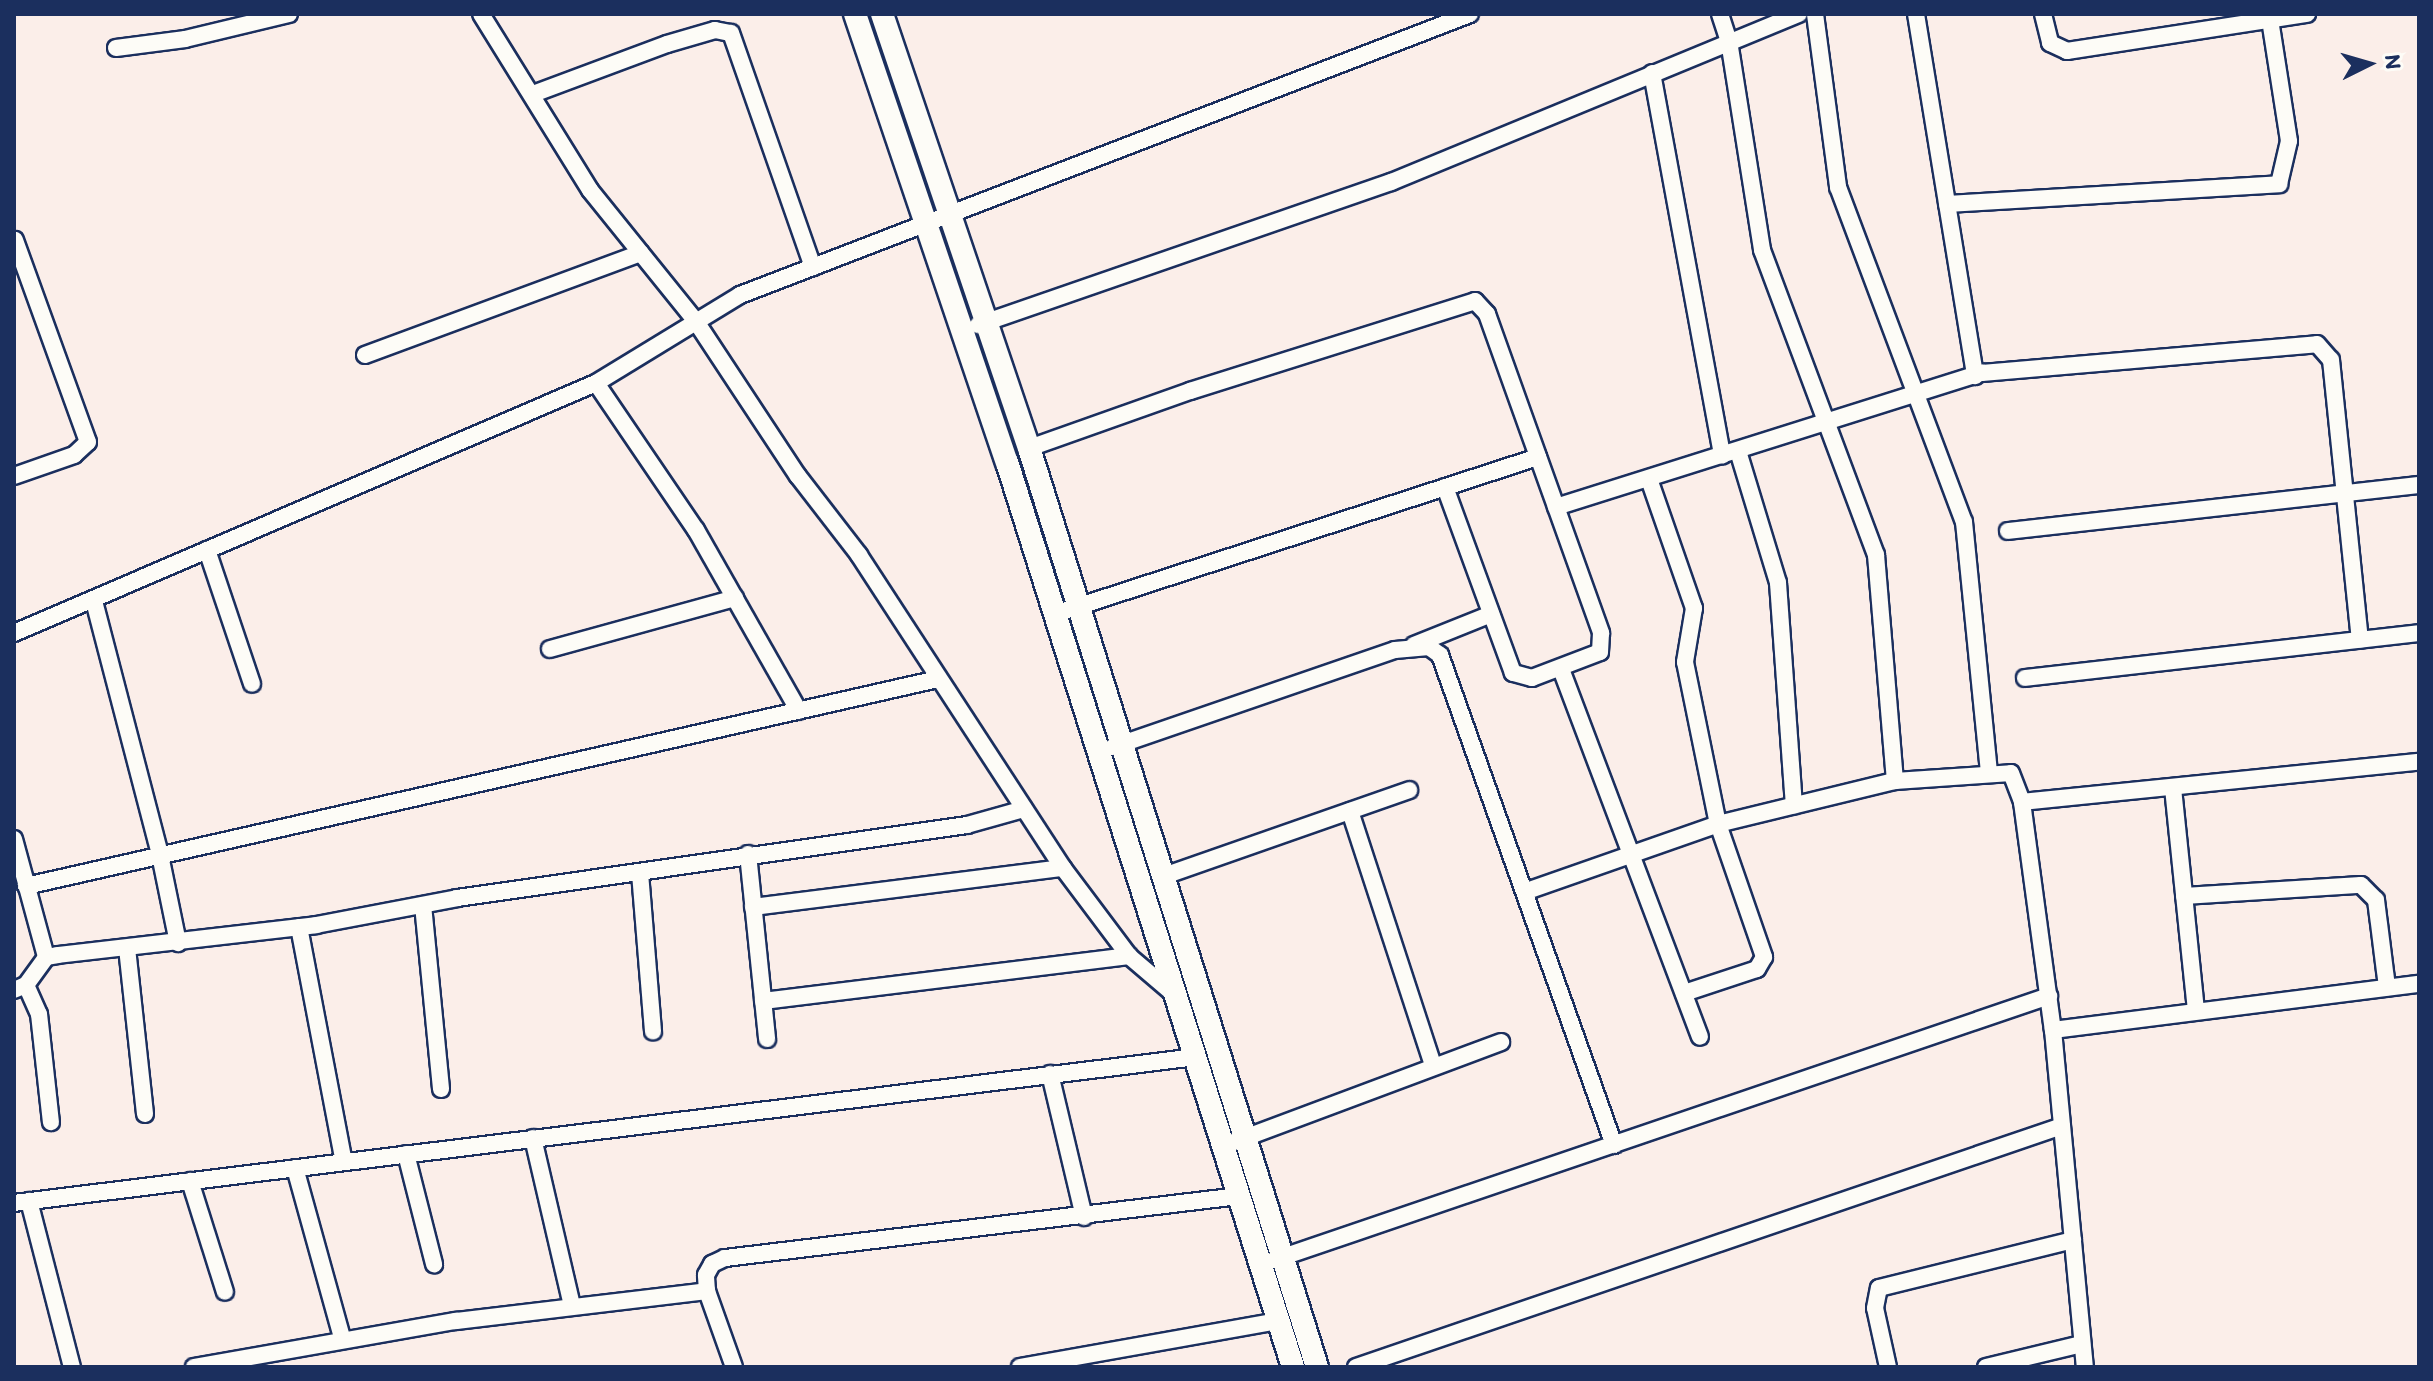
<!DOCTYPE html>
<style>
body{margin:0}
#map{position:relative;width:2433px;height:1381px;overflow:hidden;background:#fbeee9;font-family:Itim,sans-serif}
div>[style]{position:absolute}
.roads{filter:drop-shadow(2px 0 #1b2f5e) drop-shadow(-2px 0 #1b2f5e) drop-shadow(0 2px #1b2f5e) drop-shadow(0 -2px #1b2f5e)}
.minor>*{height:16px;margin:-8px;padding:0 8px;transform-origin:8px;border-radius:8px;background:#fdfcf7}
.secondary>*{height:22px;margin:-11px;padding:0 11px;transform-origin:11px;border-radius:11px;background:#fdfcf7}
span{translate:-50% -50%;white-space:nowrap;text-align:center;line-height:1.15;-webkit-text-stroke:7px #fdfcf7;paint-order:stroke}
.frame{position:absolute;inset:0;border:16px solid #1b2f5e;pointer-events:none}
.north{position:absolute;left:2329px;top:24px;width:80px;height:80px;-webkit-text-stroke:6px #fdfcf7;paint-order:stroke;rotate:85deg;font-size:22px;font-weight:700;line-height:32px;text-align:center;color:#1b2f5e}
.north::after{content:'';display:block;margin:auto;width:28px;height:36px;background:#1b2f5e;clip-path:polygon(50% 0,100% 100%,50% 72%,0 100%)}
</style>
<div id="map">
<div class="roads">
<div class="minor">
<i style="left:481px;top:14px;width:207px;rotate:58.2deg"></i>
<i style="left:590px;top:190px;width:167px;rotate:51.1deg"></i>
<i style="left:695px;top:320px;width:187px;rotate:56.6deg"></i>
<i style="left:798px;top:476px;width:100px;rotate:52.3deg"></i>
<i style="left:859px;top:555px;width:374px;rotate:56.9deg"></i>
<i style="left:1063px;top:868px;width:110px;rotate:53.1deg"></i>
<i style="left:1129px;top:956px;width:62px;rotate:40.4deg"></i>
<i style="left:1720px;top:14px;width:28px;rotate:72deg"></i>
<i style="left:1729px;top:41px;width:212px;rotate:81deg"></i>
<i style="left:1762px;top:250px;width:326px;rotate:69.5deg"></i>
<i style="left:1876px;top:555px;width:227px;rotate:85.2deg"></i>
<i style="left:1815px;top:14px;width:175px;rotate:82.4deg"></i>
<i style="left:1838px;top:187px;width:358px;rotate:69.4deg"></i>
<i style="left:1964px;top:522px;width:252px;rotate:84.3deg"></i>
<i style="left:1916px;top:14px;width:367px;rotate:80.7deg"></i>
<i style="left:2043px;top:14px;width:30px;rotate:76deg"></i>
<i style="left:2050px;top:43px;width:19px;rotate:25deg"></i>
<i style="left:2067px;top:51px;width:243px;rotate:-8.8deg"></i>
<i style="left:116px;top:48px;width:70px;rotate:-7.4deg"></i>
<i style="left:185px;top:39px;width:107px;rotate:-13.5deg"></i>
<i style="left:1652px;top:73px;width:389px;rotate:79.6deg"></i>
<i style="left:533px;top:94px;width:143px;rotate:-20.5deg"></i>
<i style="left:667px;top:44px;width:50px;rotate:-16.3deg"></i>
<i style="left:715px;top:30px;width:16px;rotate:11deg"></i>
<i style="left:731px;top:33px;width:248px;rotate:70.7deg"></i>
<i style="left:1947px;top:204px;width:333px;rotate:-3.4deg"></i>
<i style="left:2279px;top:184px;width:44px;rotate:-76.9deg"></i>
<i style="left:2289px;top:141px;width:129px;rotate:-98.9deg"></i>
<i style="left:978px;top:325px;width:437px;rotate:-19.1deg"></i>
<i style="left:1391px;top:182px;width:441px;rotate:-22.4deg"></i>
<i style="left:365px;top:355px;width:294px;rotate:-20.3deg"></i>
<i style="left:596px;top:383px;width:178px;rotate:55.8deg"></i>
<i style="left:696px;top:530px;width:208px;rotate:60.4deg"></i>
<i style="left:1029px;top:448px;width:171px;rotate:-19.5deg"></i>
<i style="left:1190px;top:391px;width:299px;rotate:-17.5deg"></i>
<i style="left:1475px;top:301px;width:18px;rotate:47deg"></i>
<i style="left:1487px;top:314px;width:339px;rotate:70.3deg"></i>
<i style="left:1601px;top:633px;width:19px;rotate:93deg"></i>
<i style="left:1600px;top:652px;width:73px;rotate:159.1deg"></i>
<i style="left:1532px;top:678px;width:20px;rotate:-165deg"></i>
<i style="left:1513px;top:673px;width:198px;rotate:-110.1deg"></i>
<i style="left:1738px;top:451px;width:138px;rotate:73.1deg"></i>
<i style="left:1778px;top:583px;width:223px;rotate:85.9deg"></i>
<i style="left:14px;top:476px;width:64px;rotate:-19.3deg"></i>
<i style="left:74px;top:455px;width:19px;rotate:-43deg"></i>
<i style="left:88px;top:442px;width:215px;rotate:-109.9deg"></i>
<i style="left:1649px;top:479px;width:137px;rotate:70.8deg"></i>
<i style="left:1694px;top:608px;width:55px;rotate:99.5deg"></i>
<i style="left:1685px;top:662px;width:165px;rotate:78.5deg"></i>
<i style="left:1718px;top:824px;width:141px;rotate:70.9deg"></i>
<i style="left:1764px;top:957px;width:14px;rotate:120deg"></i>
<i style="left:1757px;top:969px;width:77px;rotate:161.8deg"></i>
<i style="left:1556px;top:507px;width:447px;rotate:-17.5deg"></i>
<i style="left:1982px;top:373px;width:336px;rotate:-4.9deg"></i>
<i style="left:2317px;top:344px;width:21px;rotate:49deg"></i>
<i style="left:2331px;top:360px;width:281px;rotate:84.1deg"></i>
<i style="left:2008px;top:531px;width:414px;rotate:-6.4deg"></i>
<i style="left:207px;top:550px;width:141px;rotate:71.4deg"></i>
<i style="left:94px;top:601px;width:262px;rotate:75.4deg"></i>
<i style="left:160px;top:855px;width:90px;rotate:78.4deg"></i>
<i style="left:1055px;top:614px;width:508px;rotate:-18.01deg"></i>
<i style="left:14px;top:633px;width:633px;rotate:-23.25deg"></i>
<i style="left:596px;top:383px;width:169px;rotate:-31.4deg"></i>
<i style="left:740px;top:295px;width:782px;rotate:-21.05deg"></i>
<i style="left:1414px;top:645px;width:83px;rotate:-21.9deg"></i>
<i style="left:550px;top:649px;width:192px;rotate:-15.4deg"></i>
<i style="left:1561px;top:669px;width:393px;rotate:69.3deg"></i>
<i style="left:2025px;top:678px;width:397px;rotate:-6.5deg"></i>
<i style="left:1113px;top:747px;width:298px;rotate:-19deg"></i>
<i style="left:1395px;top:650px;width:34px;rotate:-5deg"></i>
<i style="left:1429px;top:647px;width:14px;rotate:36deg"></i>
<i style="left:1440px;top:655px;width:520px;rotate:70.45deg"></i>
<i style="left:2173px;top:788px;width:224px;rotate:84.1deg"></i>
<i style="left:2022px;top:802px;width:399px;rotate:-5.8deg"></i>
<i style="left:1350px;top:811px;width:267px;rotate:71.9deg"></i>
<i style="left:14px;top:839px;width:122px;rotate:74.8deg"></i>
<i style="left:748px;top:854px;width:186px;rotate:84.1deg"></i>
<i style="left:640px;top:873px;width:159px;rotate:85.3deg"></i>
<i style="left:1161px;top:877px;width:263px;rotate:-19.3deg"></i>
<i style="left:26px;top:886px;width:935px;rotate:-12.79deg"></i>
<i style="left:1527px;top:891px;width:202px;rotate:-19.3deg"></i>
<i style="left:1718px;top:824px;width:182px;rotate:-13.7deg"></i>
<i style="left:1895px;top:781px;width:116px;rotate:-3.9deg"></i>
<i style="left:2011px;top:773px;width:31px;rotate:69deg"></i>
<i style="left:2022px;top:802px;width:230px;rotate:82.3deg"></i>
<i style="left:2053px;top:1030px;width:339px;rotate:84.6deg"></i>
<i style="left:2184px;top:896px;width:177px;rotate:-3.6deg"></i>
<i style="left:2361px;top:885px;width:21px;rotate:45deg"></i>
<i style="left:2376px;top:900px;width:88px;rotate:82.8deg"></i>
<i style="left:423px;top:905px;width:185px;rotate:84.4deg"></i>
<i style="left:753px;top:907px;width:312px;rotate:-7.2deg"></i>
<i style="left:299px;top:927px;width:239px;rotate:79.2deg"></i>
<i style="left:127px;top:948px;width:167px;rotate:83.8deg"></i>
<i style="left:26px;top:985px;width:32px;rotate:66deg"></i>
<i style="left:39px;top:1014px;width:109px;rotate:83.7deg"></i>
<i style="left:14px;top:990px;width:13px;rotate:-23deg"></i>
<i style="left:26px;top:985px;width:34px;rotate:-54deg"></i>
<i style="left:46px;top:957px;width:12px;rotate:-9deg"></i>
<i style="left:58px;top:955px;width:260px;rotate:-6.6deg"></i>
<i style="left:316px;top:925px;width:144px;rotate:-10.8deg"></i>
<i style="left:457px;top:898px;width:515px;rotate:-8.15deg"></i>
<i style="left:967px;top:825px;width:59px;rotate:-15.7deg"></i>
<i style="left:763px;top:1001px;width:369px;rotate:-7deg"></i>
<i style="left:2053px;top:1030px;width:369px;rotate:-7.2deg"></i>
<i style="left:1050px;top:1074px;width:147px;rotate:76.6deg"></i>
<i style="left:533px;top:1138px;width:172px;rotate:76.9deg"></i>
<i style="left:1223px;top:1146px;width:297px;rotate:-20.5deg"></i>
<i style="left:406px;top:1154px;width:114px;rotate:75.7deg"></i>
<i style="left:295px;top:1168px;width:176px;rotate:74.5deg"></i>
<i style="left:190px;top:1181px;width:116px;rotate:72.5deg"></i>
<i style="left:29px;top:1201px;width:171px;rotate:75.5deg"></i>
<i style="left:14px;top:1203px;width:1192px;rotate:-7.04deg"></i>
<i style="left:1274px;top:1260px;width:819px;rotate:-18.81deg"></i>
<i style="left:194px;top:1367px;width:266px;rotate:-10deg"></i>
<i style="left:456px;top:1321px;width:253px;rotate:-6.8deg"></i>
<i style="left:734px;top:1367px;width:81px;rotate:-109.6deg"></i>
<i style="left:707px;top:1291px;width:16px;rotate:-94deg"></i>
<i style="left:706px;top:1275px;width:13px;rotate:-61deg"></i>
<i style="left:712px;top:1264px;width:14px;rotate:-25deg"></i>
<i style="left:725px;top:1258px;width:518px;rotate:-6.88deg"></i>
<i style="left:1020px;top:1367px;width:262px;rotate:-10.1deg"></i>
<i style="left:1356px;top:1367px;width:746px;rotate:-18.85deg"></i>
<i style="left:1888px;top:1367px;width:60px;rotate:-102.4deg"></i>
<i style="left:1875px;top:1308px;width:20px;rotate:-79deg"></i>
<i style="left:1879px;top:1288px;width:200px;rotate:-13.9deg"></i>
<i style="left:1986px;top:1367px;width:99px;rotate:-13.5deg"></i>
</div>
<div class="secondary">
<i style="left:855px;top:14px;width:473px;rotate:71.3deg"></i>
<i style="left:1007px;top:462px;width:949px;rotate:72.46deg"></i>
<i style="left:882px;top:14px;width:458px;rotate:71.3deg"></i>
<i style="left:1029px;top:448px;width:963px;rotate:72.6deg"></i>
</div>
</div>
<div class="frame"></div>
<div class="north">N</div>
</div>
